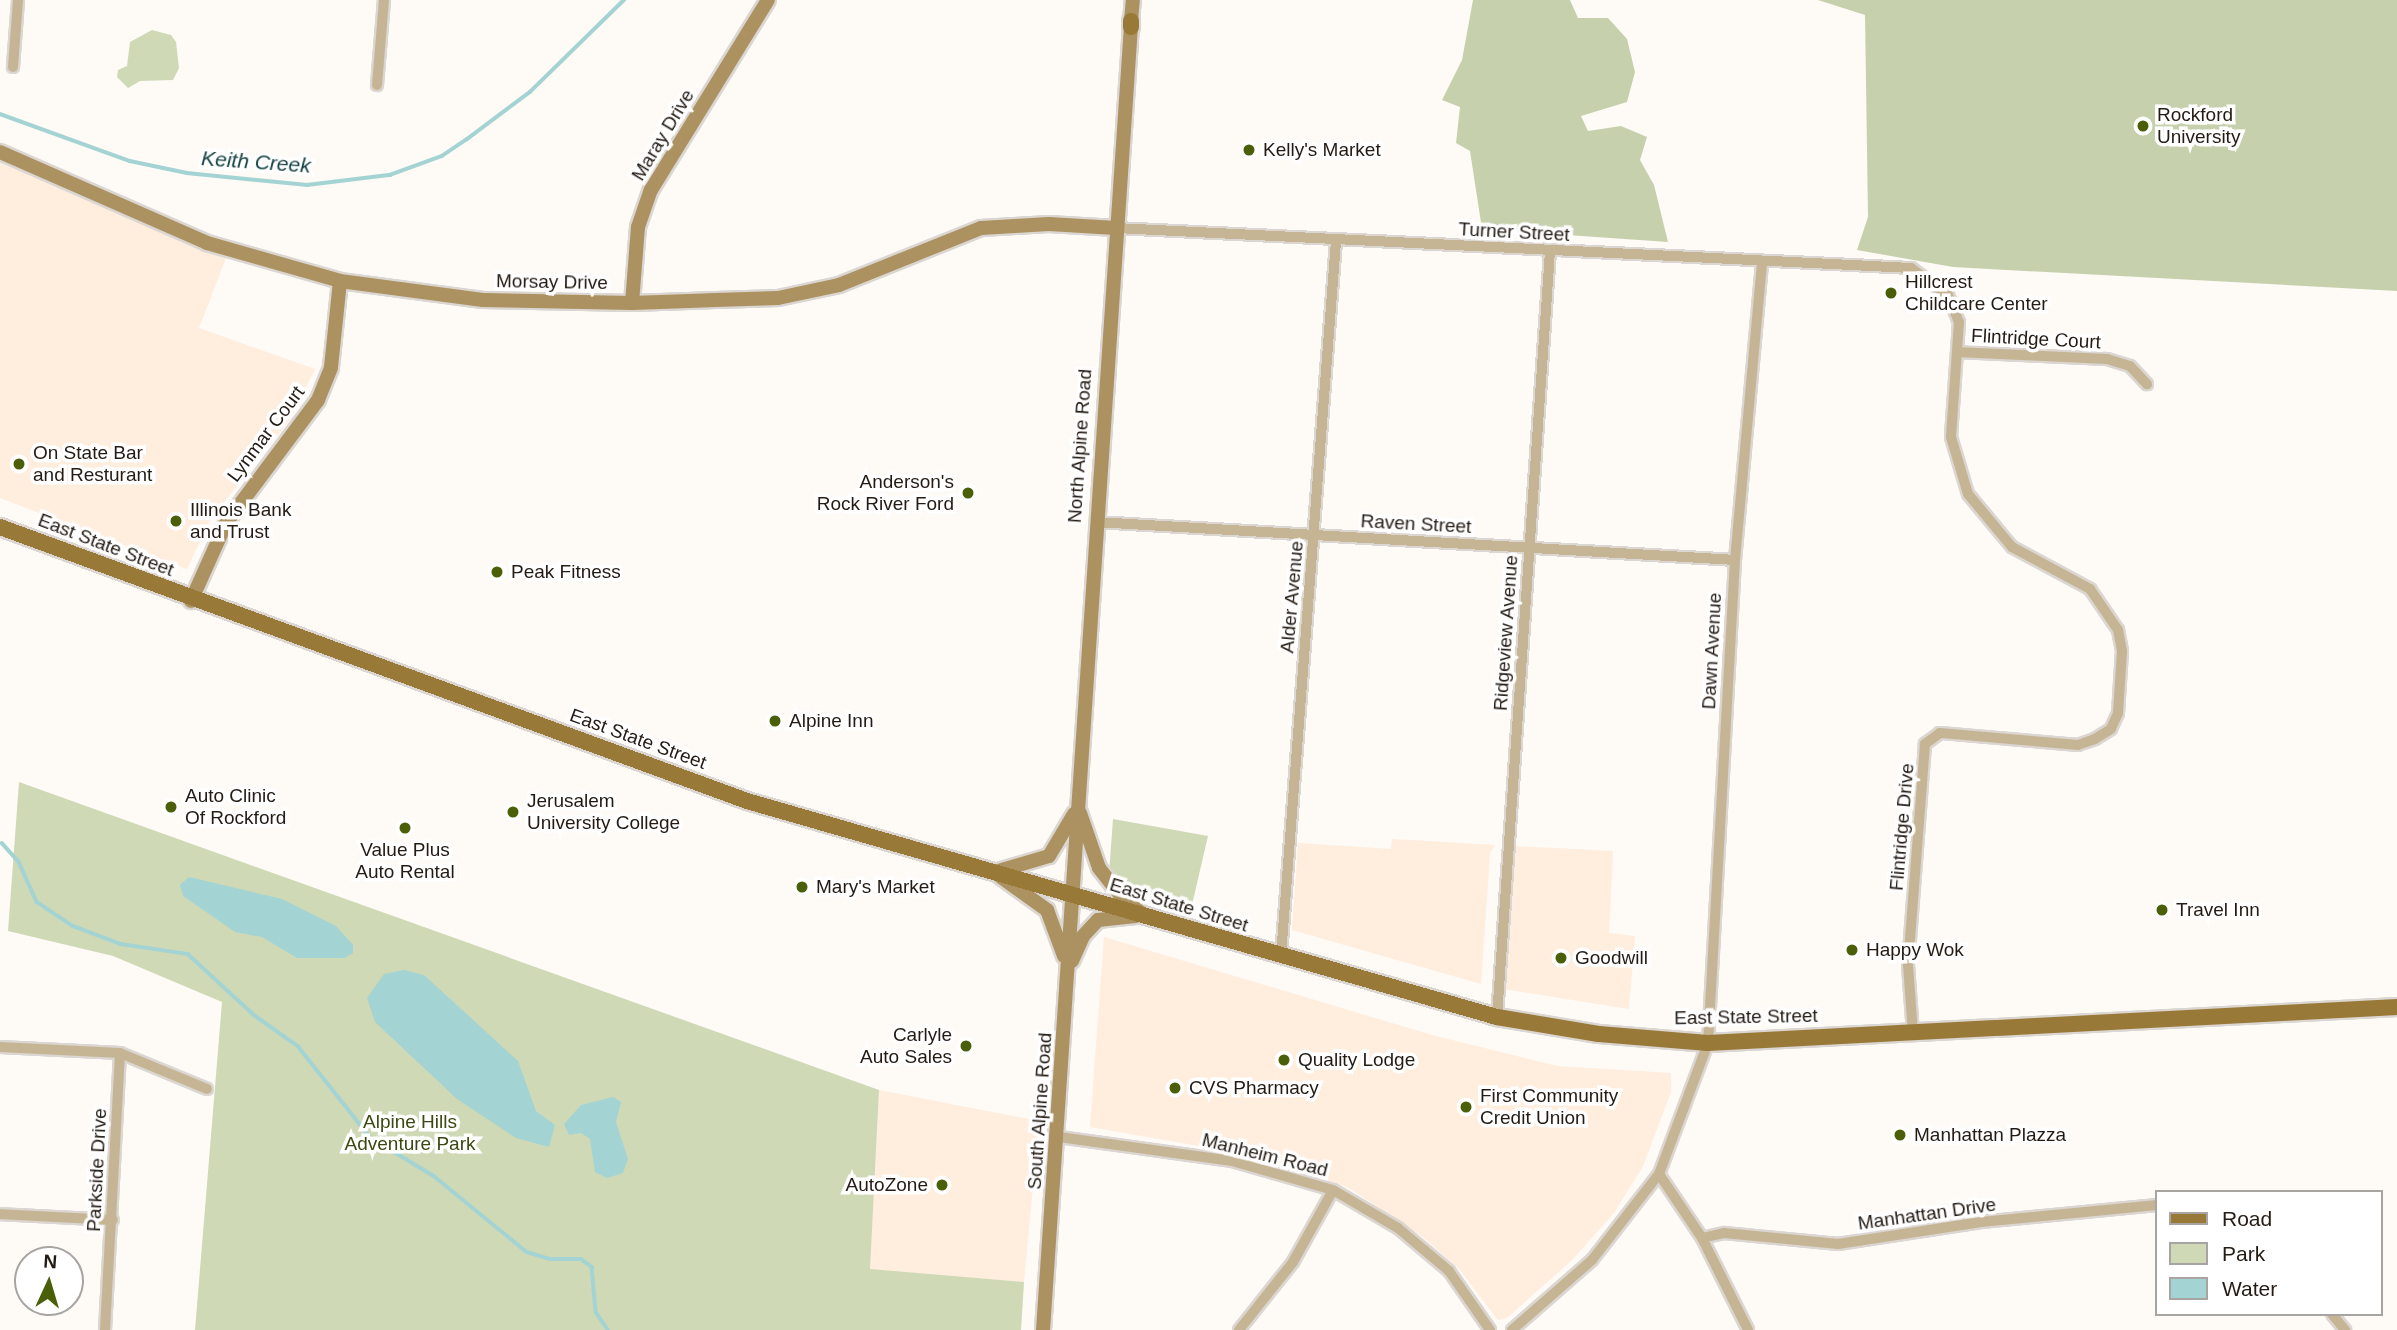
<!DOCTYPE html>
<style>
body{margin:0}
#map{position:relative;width:2397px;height:1330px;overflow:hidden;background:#fefaf6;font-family:Arial,sans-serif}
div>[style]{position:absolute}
.built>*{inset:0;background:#ffedde}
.green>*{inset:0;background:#cfd9b6}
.forest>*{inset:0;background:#c6d0ad}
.water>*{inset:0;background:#a4d3d4}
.stream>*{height:3.5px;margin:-1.75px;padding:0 1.75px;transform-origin:1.75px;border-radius:1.75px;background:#a4d3d4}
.roads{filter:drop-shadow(2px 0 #dbd6d2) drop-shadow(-2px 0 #dbd6d2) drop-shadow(0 2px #dbd6d2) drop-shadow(0 -2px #dbd6d2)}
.street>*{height:10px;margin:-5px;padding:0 5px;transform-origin:5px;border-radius:5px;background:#c6b594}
.secondary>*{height:14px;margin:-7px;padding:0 7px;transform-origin:7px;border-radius:7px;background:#ab9260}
.primary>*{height:16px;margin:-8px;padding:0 8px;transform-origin:8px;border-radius:8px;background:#987937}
.dots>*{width:19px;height:19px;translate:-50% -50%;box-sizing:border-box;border:4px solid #fff;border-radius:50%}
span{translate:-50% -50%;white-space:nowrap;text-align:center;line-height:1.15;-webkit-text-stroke:7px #fff;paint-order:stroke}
.poi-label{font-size:19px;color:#231b14}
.left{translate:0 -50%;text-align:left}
.right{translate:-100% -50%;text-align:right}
.street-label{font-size:19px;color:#231b14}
.park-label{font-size:19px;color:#3c4810}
.water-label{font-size:21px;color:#164243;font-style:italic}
.legend{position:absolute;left:2155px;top:1190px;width:228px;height:126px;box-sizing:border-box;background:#fff;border:2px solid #a7a4a1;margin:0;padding:9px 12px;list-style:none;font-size:21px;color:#231b14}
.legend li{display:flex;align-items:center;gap:14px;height:35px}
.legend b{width:35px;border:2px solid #a7a4a1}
.north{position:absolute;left:14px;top:1246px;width:70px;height:70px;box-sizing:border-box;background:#fff;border:2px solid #a7a4a1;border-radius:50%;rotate:4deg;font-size:19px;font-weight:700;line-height:28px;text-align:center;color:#231b14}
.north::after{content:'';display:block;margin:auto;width:24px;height:32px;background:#4a5f07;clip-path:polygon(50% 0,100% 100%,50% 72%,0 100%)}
</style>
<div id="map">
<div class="built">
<i style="clip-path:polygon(0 163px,226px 258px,199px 328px,315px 369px,289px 421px,210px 520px,187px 569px,0 498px)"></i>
<i style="clip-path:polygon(1392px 839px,1495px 845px,1490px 853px,1481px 984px,1292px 930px,1298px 843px,1391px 849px)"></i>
<i style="clip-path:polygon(1513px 846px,1613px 851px,1609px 933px,1635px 936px,1629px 1009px,1503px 989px)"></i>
<i style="clip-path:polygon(1104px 937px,1432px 1035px,1557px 1066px,1671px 1073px,1671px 1092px,1643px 1166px,1614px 1213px,1572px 1260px,1507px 1318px,1498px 1320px,1459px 1269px,1423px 1237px,1349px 1188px,1290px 1167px,1211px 1148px,1090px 1127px)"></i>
<i style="clip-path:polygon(879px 1090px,1039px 1121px,1024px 1282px,869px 1270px)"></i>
</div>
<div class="green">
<i style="clip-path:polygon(152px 30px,171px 35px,176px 42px,179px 68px,173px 80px,140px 81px,128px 88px,117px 77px,118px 70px,127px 66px,130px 42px)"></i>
<i style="clip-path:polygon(19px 782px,879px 1090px,870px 1269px,1024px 1282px,1021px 1330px,195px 1330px,222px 1002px,113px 956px,8px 931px)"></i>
<i style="clip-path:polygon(1113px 819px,1208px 836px,1191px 909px,1128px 888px,1109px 874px)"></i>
</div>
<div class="forest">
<i style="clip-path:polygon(1473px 0,1570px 0,1578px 18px,1608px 18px,1627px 39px,1635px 72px,1627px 102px,1581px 116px,1588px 131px,1621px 126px,1647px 137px,1640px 160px,1654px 185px,1668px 242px,1482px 229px,1470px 151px,1456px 143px,1460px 107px,1442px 100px,1462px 60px)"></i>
<i style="clip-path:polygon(1818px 0,2397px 0,2397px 291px,1953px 267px,1857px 250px,1868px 217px,1865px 15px)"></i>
</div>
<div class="water">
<i style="clip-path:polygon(189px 877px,282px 899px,336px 926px,353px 945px,353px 953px,344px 958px,297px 958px,262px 937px,235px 932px,183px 896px,180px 885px)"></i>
<i style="clip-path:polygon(404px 970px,424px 975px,518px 1061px,536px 1111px,555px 1125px,549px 1147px,516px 1138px,457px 1099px,375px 1022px,367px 998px,384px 974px)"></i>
<i style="clip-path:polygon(613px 1097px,621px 1102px,616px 1122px,628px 1159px,623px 1173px,607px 1178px,595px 1172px,590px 1139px,581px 1133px,569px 1135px,564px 1124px,581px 1105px)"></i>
</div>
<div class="stream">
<i style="left:0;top:114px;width:138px;rotate:19.9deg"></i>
<i style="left:130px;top:161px;width:58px;rotate:11.9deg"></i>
<i style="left:187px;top:173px;width:121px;rotate:5.7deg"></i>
<i style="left:307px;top:185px;width:84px;rotate:-6.9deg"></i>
<i style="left:390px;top:175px;width:55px;rotate:-20.1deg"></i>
<i style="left:442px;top:156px;width:29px;rotate:-34deg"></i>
<i style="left:466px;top:140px;width:80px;rotate:-36.9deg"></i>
<i style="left:530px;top:92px;width:132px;rotate:-44.4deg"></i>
<i style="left:2px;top:843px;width:25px;rotate:48deg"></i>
<i style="left:19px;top:862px;width:44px;rotate:65.8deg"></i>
<i style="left:37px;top:902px;width:43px;rotate:33.7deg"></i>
<i style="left:73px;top:926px;width:51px;rotate:20.6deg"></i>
<i style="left:121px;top:944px;width:68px;rotate:8.5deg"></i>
<i style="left:188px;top:954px;width:90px;rotate:42.7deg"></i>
<i style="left:254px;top:1015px;width:54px;rotate:35.2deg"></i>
<i style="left:298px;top:1046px;width:117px;rotate:51.6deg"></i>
<i style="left:371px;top:1138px;width:74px;rotate:31.1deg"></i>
<i style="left:434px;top:1176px;width:120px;rotate:39.3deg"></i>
<i style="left:527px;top:1252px;width:24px;rotate:17deg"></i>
<i style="left:550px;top:1259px;width:31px"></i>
<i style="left:581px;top:1259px;width:14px;rotate:36deg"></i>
<i style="left:592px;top:1267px;width:45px;rotate:84.9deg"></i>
<i style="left:596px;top:1312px;width:22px;rotate:56deg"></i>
</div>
<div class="roads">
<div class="street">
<i style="left:13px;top:67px;width:67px;rotate:-85.7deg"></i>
<i style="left:377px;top:85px;width:85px;rotate:-85.3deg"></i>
<i style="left:1116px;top:228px;width:796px;rotate:2.88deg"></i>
<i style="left:1911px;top:268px;width:46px;rotate:36.1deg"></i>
<i style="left:1948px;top:295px;width:29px;rotate:68deg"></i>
<i style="left:1959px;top:322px;width:115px;rotate:94deg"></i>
<i style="left:1951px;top:437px;width:59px;rotate:73.4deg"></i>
<i style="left:1968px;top:494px;width:69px;rotate:50.3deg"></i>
<i style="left:2012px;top:547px;width:89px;rotate:28.3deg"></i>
<i style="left:2090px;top:589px;width:50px;rotate:55.7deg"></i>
<i style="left:2118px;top:630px;width:21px;rotate:79deg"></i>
<i style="left:2122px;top:651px;width:62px;rotate:93.7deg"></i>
<i style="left:2118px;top:713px;width:17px;rotate:114deg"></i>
<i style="left:2111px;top:729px;width:19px;rotate:148deg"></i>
<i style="left:2095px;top:739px;width:18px;rotate:161deg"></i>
<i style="left:2078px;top:745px;width:139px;rotate:-175deg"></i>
<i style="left:1940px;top:733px;width:19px;rotate:144deg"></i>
<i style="left:1925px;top:744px;width:222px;rotate:94.4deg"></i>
<i style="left:1908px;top:965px;width:68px;rotate:85.8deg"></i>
<i style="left:1957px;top:352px;width:150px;rotate:2.7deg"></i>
<i style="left:2107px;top:359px;width:24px;rotate:17deg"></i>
<i style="left:2130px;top:366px;width:25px;rotate:47deg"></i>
<i style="left:1096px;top:522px;width:640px;rotate:3.4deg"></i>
<i style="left:1281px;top:956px;width:717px;rotate:-85.6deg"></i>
<i style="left:1497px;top:1017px;width:768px;rotate:-86.04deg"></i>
<i style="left:0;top:1047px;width:120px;rotate:2.9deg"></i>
<i style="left:120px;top:1053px;width:94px;rotate:22.5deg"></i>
<i style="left:1059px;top:1137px;width:175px;rotate:7.9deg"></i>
<i style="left:1232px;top:1161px;width:105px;rotate:16deg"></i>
<i style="left:1333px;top:1190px;width:75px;rotate:30.3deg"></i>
<i style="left:1398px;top:1228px;width:67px;rotate:40.1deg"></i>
<i style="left:1449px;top:1271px;width:72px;rotate:55.2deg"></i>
<i style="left:1659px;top:1174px;width:77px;rotate:56.1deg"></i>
<i style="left:1702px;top:1238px;width:103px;rotate:63.4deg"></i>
<i style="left:0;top:1214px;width:113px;rotate:3deg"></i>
<i style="left:1702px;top:1238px;width:23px;rotate:-13deg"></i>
<i style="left:1724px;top:1233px;width:115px;rotate:5.5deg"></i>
<i style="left:1838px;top:1244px;width:145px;rotate:-8.7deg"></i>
<i style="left:1981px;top:1222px;width:177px;rotate:-5.5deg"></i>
<i style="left:2332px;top:1314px;width:21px;rotate:51deg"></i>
<i style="left:105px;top:1330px;width:277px;rotate:-86.9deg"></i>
<i style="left:1239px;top:1330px;width:87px;rotate:-51.5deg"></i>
<i style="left:1293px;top:1262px;width:82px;rotate:-60.9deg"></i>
<i style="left:1512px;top:1330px;width:106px;rotate:-41.2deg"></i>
<i style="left:1592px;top:1260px;width:109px;rotate:-52.1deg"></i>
<i style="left:1659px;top:1174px;width:140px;rotate:-69.5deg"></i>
<i style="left:1708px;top:1043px;width:484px;rotate:-86.8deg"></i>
<i style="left:1735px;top:560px;width:300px;rotate:-84.8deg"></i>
</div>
<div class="secondary">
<i style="left:1131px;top:21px;width:21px;rotate:-85deg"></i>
<i style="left:0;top:152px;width:226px;rotate:23.7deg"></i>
<i style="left:207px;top:243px;width:138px;rotate:15.9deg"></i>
<i style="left:340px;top:281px;width:144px;rotate:7.6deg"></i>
<i style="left:483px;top:300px;width:149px;rotate:1.2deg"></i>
<i style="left:632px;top:303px;width:146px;rotate:-2deg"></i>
<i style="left:778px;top:298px;width:62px;rotate:-12deg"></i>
<i style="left:839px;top:285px;width:153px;rotate:-21.9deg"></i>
<i style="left:981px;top:228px;width:68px;rotate:-3.4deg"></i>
<i style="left:1049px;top:224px;width:67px;rotate:3.4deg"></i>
<i style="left:632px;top:303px;width:76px;rotate:-85.5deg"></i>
<i style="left:638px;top:227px;width:39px;rotate:-71deg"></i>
<i style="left:651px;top:190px;width:223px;rotate:-58.4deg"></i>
<i style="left:191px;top:601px;width:85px;rotate:-65.8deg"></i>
<i style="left:226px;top:523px;width:154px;rotate:-53.2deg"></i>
<i style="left:318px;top:400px;width:35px;rotate:-68deg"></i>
<i style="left:331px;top:367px;width:86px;rotate:-84deg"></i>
<i style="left:1080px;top:813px;width:58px;rotate:70.9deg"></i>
<i style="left:1099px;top:868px;width:42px;rotate:51.8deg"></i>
<i style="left:1125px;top:901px;width:19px;rotate:36deg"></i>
<i style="left:995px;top:872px;width:56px;rotate:-16.5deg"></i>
<i style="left:1049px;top:856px;width:49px;rotate:-59.2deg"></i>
<i style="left:1001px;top:877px;width:57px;rotate:35.7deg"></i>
<i style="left:1047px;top:910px;width:49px;rotate:69.7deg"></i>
<i style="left:1072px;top:961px;width:27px;rotate:-66deg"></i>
<i style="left:1083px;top:936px;width:22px;rotate:-47deg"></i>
<i style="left:1098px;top:920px;width:38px;rotate:-6deg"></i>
<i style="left:1043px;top:1330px;width:1306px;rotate:-86.14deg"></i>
</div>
<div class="primary">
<i style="left:1131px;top:27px;width:6px;rotate:-90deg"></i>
<i style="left:0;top:527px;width:796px;rotate:20.14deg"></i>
<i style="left:747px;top:801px;width:780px;rotate:16.07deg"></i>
<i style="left:1497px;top:1017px;width:103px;rotate:9.5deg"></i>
<i style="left:1599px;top:1034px;width:109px;rotate:4.7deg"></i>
<i style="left:1708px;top:1043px;width:690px;rotate:-2.99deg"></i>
</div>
</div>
<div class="dots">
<i style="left:2143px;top:126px;background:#4a5f07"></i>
<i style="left:1249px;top:150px;background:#4a5f07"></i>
<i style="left:1891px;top:293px;background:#4a5f07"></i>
<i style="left:19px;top:464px;background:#4a5f07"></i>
<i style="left:968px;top:493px;background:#4a5f07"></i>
<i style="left:176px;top:521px;background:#4a5f07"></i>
<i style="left:497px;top:572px;background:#4a5f07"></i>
<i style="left:775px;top:721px;background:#4a5f07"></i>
<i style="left:171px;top:807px;background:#4a5f07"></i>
<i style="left:513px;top:812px;background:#4a5f07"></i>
<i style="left:405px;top:828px;background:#4a5f07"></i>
<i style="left:802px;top:887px;background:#4a5f07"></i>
<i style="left:2162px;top:910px;background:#4a5f07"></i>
<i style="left:1852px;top:950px;background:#4a5f07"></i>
<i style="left:1561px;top:958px;background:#4a5f07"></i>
<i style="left:966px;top:1046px;background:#4a5f07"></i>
<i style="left:1284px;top:1060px;background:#4a5f07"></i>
<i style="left:1175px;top:1088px;background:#4a5f07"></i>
<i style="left:1466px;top:1107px;background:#4a5f07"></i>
<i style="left:1900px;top:1135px;background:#4a5f07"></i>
<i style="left:942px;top:1185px;background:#4a5f07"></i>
</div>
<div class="poi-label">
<span class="left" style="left:2157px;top:126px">Rockford<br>University</span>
<span class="left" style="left:1263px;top:150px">Kelly's Market</span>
<span class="left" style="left:1905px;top:293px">Hillcrest<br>Childcare Center</span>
<span class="left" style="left:33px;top:464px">On State Bar<br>and Resturant</span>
<span class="right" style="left:954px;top:493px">Anderson's<br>Rock River Ford</span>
<span class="left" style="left:190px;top:521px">Illinois Bank<br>and Trust</span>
<span class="left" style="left:511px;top:572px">Peak Fitness</span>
<span class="left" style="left:789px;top:721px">Alpine Inn</span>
<span class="left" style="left:185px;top:807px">Auto Clinic<br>Of Rockford</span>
<span class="left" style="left:527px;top:812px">Jerusalem<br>University College</span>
<span style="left:405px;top:861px">Value Plus<br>Auto Rental</span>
<span class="left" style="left:816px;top:887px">Mary's Market</span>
<span class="left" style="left:2176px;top:910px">Travel Inn</span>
<span class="left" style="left:1866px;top:950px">Happy Wok</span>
<span class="left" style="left:1575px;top:958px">Goodwill</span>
<span class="right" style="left:952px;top:1046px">Carlyle<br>Auto Sales</span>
<span class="left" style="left:1298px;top:1060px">Quality Lodge</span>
<span class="left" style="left:1189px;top:1088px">CVS Pharmacy</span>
<span class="left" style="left:1480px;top:1107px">First Community<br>Credit Union</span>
<span class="left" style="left:1914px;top:1135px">Manhattan Plazza</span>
<span class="right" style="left:928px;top:1185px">AutoZone</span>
</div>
<div class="street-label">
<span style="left:663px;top:135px;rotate:-59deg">Maray Drive</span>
<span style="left:1514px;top:232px;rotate:3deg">Turner Street</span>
<span style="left:552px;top:282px;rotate:1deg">Morsay Drive</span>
<span style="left:2036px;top:339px;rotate:3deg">Flintridge Court</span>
<span style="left:266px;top:434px;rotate:-53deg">Lynmar Court</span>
<span style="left:1080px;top:446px;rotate:-86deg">North Alpine Road</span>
<span style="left:1416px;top:524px;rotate:3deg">Raven Street</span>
<span style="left:106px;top:545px;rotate:21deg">East State Street</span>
<span style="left:1292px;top:597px;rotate:-85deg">Alder Avenue</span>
<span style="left:1506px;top:633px;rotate:-86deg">Ridgeview Avenue</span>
<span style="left:1712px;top:651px;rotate:-87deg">Dawn Avenue</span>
<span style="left:638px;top:739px;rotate:20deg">East State Street</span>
<span style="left:1902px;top:827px;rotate:-85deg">Flintridge Drive</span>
<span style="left:1179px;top:905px;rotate:17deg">East State Street</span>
<span style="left:1746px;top:1017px;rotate:-1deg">East State Street</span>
<span style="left:1040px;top:1111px;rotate:-86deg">South Alpine Road</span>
<span style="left:1265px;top:1155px;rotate:14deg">Manheim Road</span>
<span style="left:97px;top:1170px;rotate:-87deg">Parkside Drive</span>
<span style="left:1927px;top:1214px;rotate:-8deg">Manhattan Drive</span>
</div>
<div class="park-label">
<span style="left:410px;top:1133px">Alpine Hills<br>Adventure Park</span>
</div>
<div class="water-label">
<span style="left:256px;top:162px;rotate:4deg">Keith Creek</span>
</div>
<ul class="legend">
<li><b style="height:9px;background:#987937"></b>Road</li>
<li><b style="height:19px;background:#cfd9b6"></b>Park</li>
<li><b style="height:19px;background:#a4d3d4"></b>Water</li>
</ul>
<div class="north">N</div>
</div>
